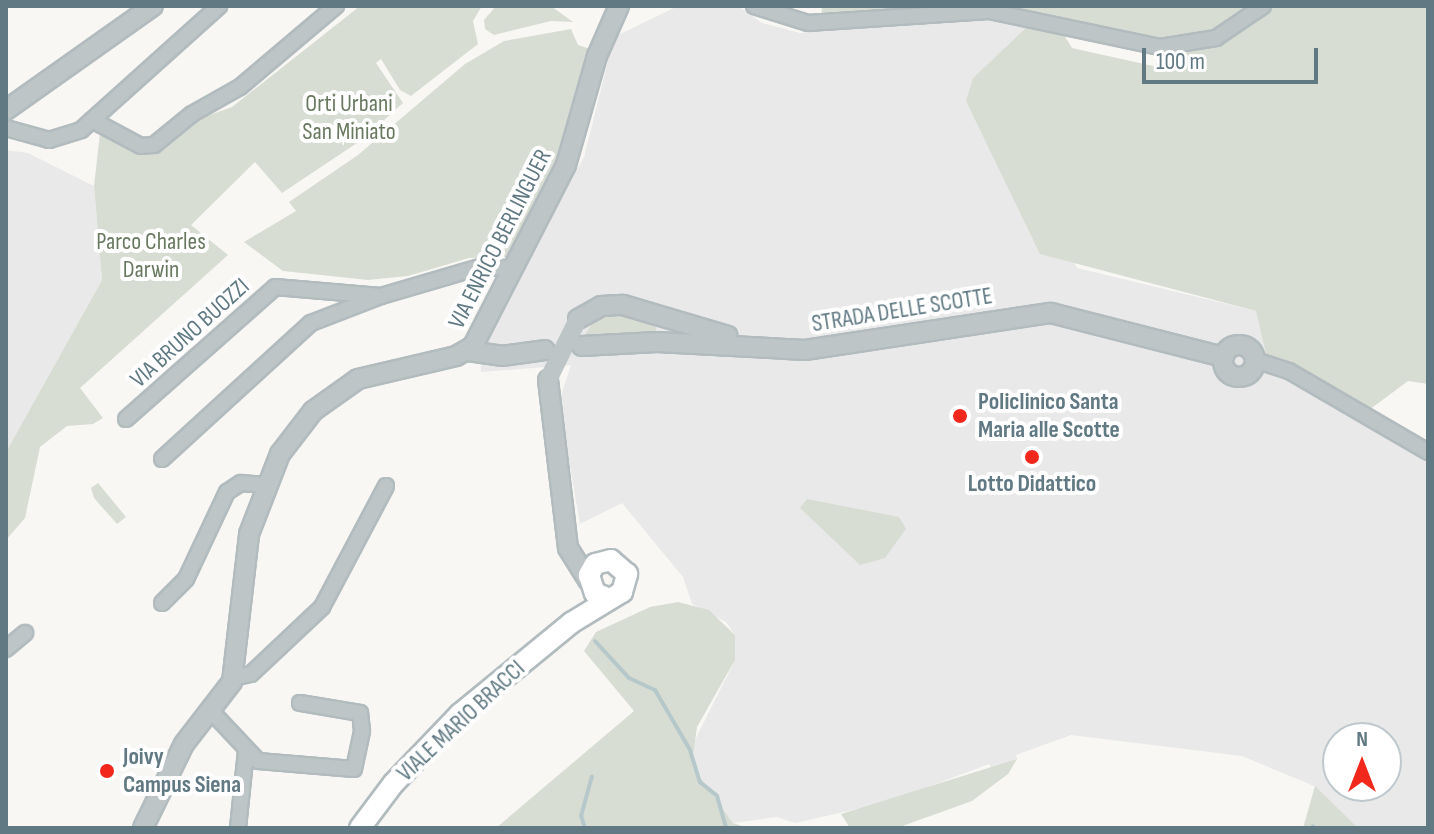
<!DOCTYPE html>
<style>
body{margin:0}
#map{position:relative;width:1434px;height:834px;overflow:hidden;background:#f8f7f4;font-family:"Sofia Sans Condensed",sans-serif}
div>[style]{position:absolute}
.built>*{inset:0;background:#e8e9e8}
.green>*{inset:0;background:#d8ddd3}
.stream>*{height:4px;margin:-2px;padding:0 2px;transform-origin:2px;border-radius:2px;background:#b6c8ca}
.roads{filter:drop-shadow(2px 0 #b2bbbe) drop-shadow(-2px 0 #b2bbbe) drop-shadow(0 2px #b2bbbe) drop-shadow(0 -2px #b2bbbe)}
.minor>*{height:14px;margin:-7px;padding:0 7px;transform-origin:7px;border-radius:7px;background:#bdc5c7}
.tertiary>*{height:18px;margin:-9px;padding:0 9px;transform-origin:9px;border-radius:9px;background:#bdc5c7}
.tertiary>.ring{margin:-9px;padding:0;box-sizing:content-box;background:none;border:18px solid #bdc5c7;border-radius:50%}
.secondary>*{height:20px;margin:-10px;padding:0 10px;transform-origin:10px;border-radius:10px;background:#fff}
.tertiary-bridge>*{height:18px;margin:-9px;padding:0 9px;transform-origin:9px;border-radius:9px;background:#bdc5c7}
.dots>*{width:22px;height:22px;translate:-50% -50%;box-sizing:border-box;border:4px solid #fff;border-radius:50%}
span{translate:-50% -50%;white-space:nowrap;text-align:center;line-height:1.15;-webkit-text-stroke:8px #fff;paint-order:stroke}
.park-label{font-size:24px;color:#697960}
.street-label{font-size:24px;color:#607982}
.poi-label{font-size:24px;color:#607982;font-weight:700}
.left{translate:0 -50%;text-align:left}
.frame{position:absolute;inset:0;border:8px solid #607982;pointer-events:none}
.north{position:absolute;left:1322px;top:722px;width:80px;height:80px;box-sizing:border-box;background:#fff;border:2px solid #bfc9cd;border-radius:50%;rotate:0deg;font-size:22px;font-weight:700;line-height:32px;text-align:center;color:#607982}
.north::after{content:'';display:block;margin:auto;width:28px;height:36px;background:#f1281b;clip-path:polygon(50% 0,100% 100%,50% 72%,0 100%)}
.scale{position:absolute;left:1142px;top:48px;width:176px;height:36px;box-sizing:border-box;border:4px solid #607982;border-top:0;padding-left:10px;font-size:24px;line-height:28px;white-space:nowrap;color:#607982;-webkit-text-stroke:6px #fff;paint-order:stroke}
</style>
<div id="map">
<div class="built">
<i style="clip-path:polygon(evenodd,678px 6px,738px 6px,762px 23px,800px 33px,988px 18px,1029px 26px,973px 78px,1077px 268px,1256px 311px,1366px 420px,1363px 424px,1428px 460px,1428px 828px,1358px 828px,1314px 786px,1242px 756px,1071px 735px,1016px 755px,1017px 759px,992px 769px,989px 764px,888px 802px,795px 823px,777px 817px,733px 823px,698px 774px,692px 746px,735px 660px,735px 635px,726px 622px,692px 604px,683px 577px,622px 503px,580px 524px,559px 402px,571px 365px,481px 372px,480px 348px,584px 157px,614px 37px,678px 6px,1338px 738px,1386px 738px,1386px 786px,1338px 786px,1338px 738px)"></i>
<i style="clip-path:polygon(6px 150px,28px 153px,94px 186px,102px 280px,6px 452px)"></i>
</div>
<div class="green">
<i style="clip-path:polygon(360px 6px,482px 6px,473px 21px,478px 44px,411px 96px,400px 90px,381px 59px,376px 63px,403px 103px,363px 139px,282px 193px,255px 162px,191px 225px,228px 255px,80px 388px,103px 418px,93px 424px,67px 426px,40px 447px,25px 518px,6px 540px,6px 452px,102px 280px,94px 186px,100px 133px,142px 155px,151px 155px,204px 117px,232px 107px)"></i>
<i style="clip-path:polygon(496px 6px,551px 6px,573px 22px,551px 21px,494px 35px,485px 29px,484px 20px)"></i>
<i style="clip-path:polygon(evenodd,822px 6px,1428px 6px,1428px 384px,1408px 381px,1369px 410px,1267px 358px,1256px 311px,1040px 254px,966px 101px,973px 78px,1028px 26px,988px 18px,820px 30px,822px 6px,1064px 35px,1167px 56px,1153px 66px,1072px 48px,1064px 35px)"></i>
<i style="clip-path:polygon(571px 29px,578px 45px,590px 49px,558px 155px,507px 257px,469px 258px,408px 276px,368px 280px,283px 271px,244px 242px,296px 211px,289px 202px,358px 155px,465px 64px,504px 41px)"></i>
<i style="clip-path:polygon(619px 312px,656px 322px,656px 334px,584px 337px,594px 320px)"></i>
<i style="clip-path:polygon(98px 483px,126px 517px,117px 524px,94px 498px,91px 488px)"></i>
<i style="clip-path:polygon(807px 499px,899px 517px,906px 529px,885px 558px,860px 565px,800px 508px)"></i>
<i style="clip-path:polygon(678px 602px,709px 610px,735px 635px,735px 660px,697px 727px,693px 756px,698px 774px,733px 823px,748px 828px,496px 828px,634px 711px,584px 651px,596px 632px,650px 607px)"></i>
<i style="clip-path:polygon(1017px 759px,1008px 774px,972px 801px,897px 828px,850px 828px,841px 814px)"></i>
<i style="clip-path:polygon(1315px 786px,1358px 828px,1303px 828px)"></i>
</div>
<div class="stream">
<i style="left:595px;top:641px;width:50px;rotate:47.4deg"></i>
<i style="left:629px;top:678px;width:29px;rotate:25deg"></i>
<i style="left:655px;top:690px;width:69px;rotate:59.7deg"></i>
<i style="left:690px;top:750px;width:34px;rotate:73deg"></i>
<i style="left:700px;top:782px;width:22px;rotate:39deg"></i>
<i style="left:717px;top:796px;width:33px;rotate:74deg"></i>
<i style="left:585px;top:828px;width:13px;rotate:-108deg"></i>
<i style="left:581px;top:816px;width:41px;rotate:-74.6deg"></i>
<i style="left:1312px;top:828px;width:2px;rotate:-63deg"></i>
</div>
<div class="roads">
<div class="minor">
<i style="left:754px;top:6px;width:57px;rotate:17.5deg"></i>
<i style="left:808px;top:23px;width:181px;rotate:-3.8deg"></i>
<i style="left:989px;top:11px;width:175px;rotate:11.9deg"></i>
<i style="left:1160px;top:47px;width:57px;rotate:-9.1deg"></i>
<i style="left:1216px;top:38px;width:57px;rotate:-34.2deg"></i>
<i style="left:92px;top:120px;width:55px;rotate:28deg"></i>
<i style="left:141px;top:146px;width:13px;rotate:-4deg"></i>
<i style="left:154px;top:145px;width:49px;rotate:-39.2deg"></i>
<i style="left:192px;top:114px;width:55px;rotate:-29.4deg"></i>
<i style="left:240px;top:87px;width:126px;rotate:-40.2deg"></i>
<i style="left:6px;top:128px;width:45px;rotate:15.6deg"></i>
<i style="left:49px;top:140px;width:34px;rotate:-17deg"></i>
<i style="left:81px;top:130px;width:186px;rotate:-41.9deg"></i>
<i style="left:1255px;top:360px;width:36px;rotate:18deg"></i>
<i style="left:1289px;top:371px;width:161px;rotate:30.2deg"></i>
<i style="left:126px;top:419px;width:199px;rotate:-41.5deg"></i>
<i style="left:275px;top:287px;width:106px;rotate:4.9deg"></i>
<i style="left:381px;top:296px;width:103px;rotate:-16.3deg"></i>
<i style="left:480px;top:267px;width:34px;rotate:2deg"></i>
<i style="left:162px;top:459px;width:202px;rotate:-42.4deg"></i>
<i style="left:311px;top:323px;width:75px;rotate:-21.1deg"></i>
<i style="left:162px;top:603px;width:34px;rotate:-45deg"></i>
<i style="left:186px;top:579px;width:96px;rotate:-64.8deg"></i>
<i style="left:227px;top:492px;width:17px;rotate:-33deg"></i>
<i style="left:241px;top:483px;width:24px;rotate:5deg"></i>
<i style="left:6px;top:649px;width:25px;rotate:-40deg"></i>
<i style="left:233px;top:678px;width:18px;rotate:-13deg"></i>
<i style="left:251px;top:674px;width:98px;rotate:-43.3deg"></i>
<i style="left:322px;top:607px;width:137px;rotate:-62.1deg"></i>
<i style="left:210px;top:710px;width:70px;rotate:46.7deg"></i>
<i style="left:258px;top:761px;width:96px;rotate:4.8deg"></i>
<i style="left:354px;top:769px;width:39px;rotate:-78deg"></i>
<i style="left:362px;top:731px;width:18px;rotate:-96deg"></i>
<i style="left:360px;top:713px;width:61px;rotate:-170.5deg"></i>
<i style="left:238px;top:828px;width:77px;rotate:-84.1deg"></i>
</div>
<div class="tertiary">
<i style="left:6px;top:110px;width:180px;rotate:-35.3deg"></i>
<i style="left:578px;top:319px;width:26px;rotate:-29deg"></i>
<i style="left:601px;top:306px;width:22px;rotate:-3deg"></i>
<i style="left:623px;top:305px;width:109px;rotate:16.4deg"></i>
<i class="ring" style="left:1223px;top:345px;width:14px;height:14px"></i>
<i style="left:582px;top:346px;width:75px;rotate:-3.1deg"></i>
<i style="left:657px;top:342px;width:148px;rotate:3.1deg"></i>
<i style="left:805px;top:350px;width:249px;rotate:-8.6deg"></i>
<i style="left:1051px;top:313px;width:178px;rotate:14.3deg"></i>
<i style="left:468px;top:351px;width:34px;rotate:8deg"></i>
<i style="left:502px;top:356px;width:43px;rotate:-7.9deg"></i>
<i style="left:548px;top:380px;width:169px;rotate:83.2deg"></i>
<i style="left:568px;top:548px;width:39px;rotate:58deg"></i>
<i style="left:143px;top:828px;width:93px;rotate:-64deg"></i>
<i style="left:184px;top:744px;width:78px;rotate:-52.3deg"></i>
<i style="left:232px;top:682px;width:149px;rotate:-83.4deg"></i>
<i style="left:249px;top:534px;width:86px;rotate:-68.8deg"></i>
<i style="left:280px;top:454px;width:54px;rotate:-52.5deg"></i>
<i style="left:313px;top:411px;width:55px;rotate:-35.4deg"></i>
<i style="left:358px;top:379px;width:101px;rotate:-13.2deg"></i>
<i style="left:456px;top:356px;width:20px;rotate:-30deg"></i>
<i style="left:473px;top:346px;width:203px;rotate:-62.8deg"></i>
<i style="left:566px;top:165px;width:113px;rotate:-74.1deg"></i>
<i style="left:597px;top:56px;width:55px;rotate:-66.3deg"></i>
</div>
<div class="secondary">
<i style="left:360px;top:828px;width:55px;rotate:-53.1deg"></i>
<i style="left:393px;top:784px;width:97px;rotate:-46.3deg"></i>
<i style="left:460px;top:714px;width:144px;rotate:-39.3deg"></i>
<i style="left:571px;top:623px;width:60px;rotate:-31.3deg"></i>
<i style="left:622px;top:592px;width:19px;rotate:-74deg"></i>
<i style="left:627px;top:574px;width:21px;rotate:-139deg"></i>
<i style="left:611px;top:560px;width:16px;rotate:166deg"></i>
<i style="left:595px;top:564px;width:13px;rotate:119deg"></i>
<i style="left:589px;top:575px;width:19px;rotate:72deg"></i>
<i style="left:595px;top:593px;width:13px;rotate:23deg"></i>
</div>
</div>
<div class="tertiary-bridge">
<i style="left:548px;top:380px;width:68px;rotate:-63.8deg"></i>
</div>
<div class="dots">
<i style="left:960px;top:416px;background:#f1281b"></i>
<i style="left:1032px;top:457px;background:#f1281b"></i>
<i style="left:107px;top:771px;background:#f1281b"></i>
</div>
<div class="park-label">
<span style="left:349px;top:118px">Orti Urbani<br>San Miniato</span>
<span style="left:151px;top:256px">Parco Charles<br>Darwin</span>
</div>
<div class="street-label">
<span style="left:500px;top:239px;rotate:-63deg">VIA ENRICO BERLINGUER</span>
<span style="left:902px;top:310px;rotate:-9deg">STRADA DELLE SCOTTE</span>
<span style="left:190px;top:333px;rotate:-42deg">VIA BRUNO BUOZZI</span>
<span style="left:461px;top:721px;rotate:-43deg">VIALE MARIO BRACCI</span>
</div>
<div class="poi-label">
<span class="left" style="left:978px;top:416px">Policlinico Santa<br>Maria alle Scotte</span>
<span style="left:1032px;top:484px">Lotto Didattico</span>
<span class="left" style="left:123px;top:771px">Joivy<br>Campus Siena</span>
</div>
<div class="frame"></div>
<div class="north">N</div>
<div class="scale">100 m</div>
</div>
